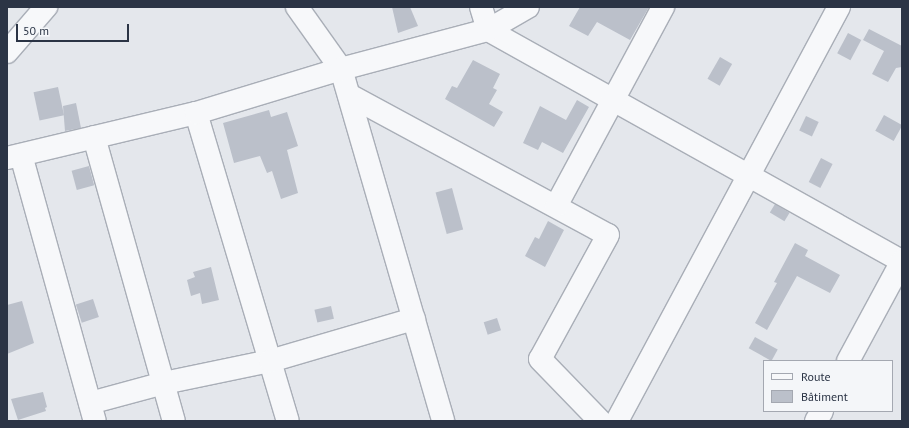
<!DOCTYPE html>
<meta charset="utf-8">
<style>
body{margin:0}
#map{position:relative;width:909px;height:428px;overflow:hidden;background:#e4e7ec;font-family:"PT Sans",sans-serif}
div>[style]{position:absolute}
.building>*{inset:0;background:#bbc0ca;transform-origin:0 0}
.roads{filter:drop-shadow(1px 0 #a9aeb7) drop-shadow(-1px 0 #a9aeb7) drop-shadow(0 1px #a9aeb7) drop-shadow(0 -1px #a9aeb7)}
.minor>*{height:22px;margin:-11px;padding:0 11px;transform-origin:11px;border-radius:11px;background:#f7f8fa}
span{translate:-50% -50%;white-space:nowrap;text-align:center;line-height:1.15;-webkit-text-stroke:3px #f4f6f9;paint-order:stroke}
.frame{position:absolute;inset:0;border:8px solid #2b3445;pointer-events:none}
.legend{position:absolute;left:763px;top:360px;width:130px;height:52px;box-sizing:border-box;background:#f4f6f9;border:1px solid #a4a8b1;margin:0;padding:5px 7px;list-style:none;font-size:12px;color:#2b3445}
.legend li{display:flex;align-items:center;gap:8px;height:20px}
.legend b{width:20px;border:1px solid #a4a8b1}
.scale{position:absolute;left:16px;top:24px;width:113px;height:18px;box-sizing:border-box;border:2px solid #2b3445;border-top:0;padding-left:5px;font-size:12px;line-height:14px;white-space:nowrap;color:#2b3445;-webkit-text-stroke:3px #f4f6f9;paint-order:stroke}
</style>
<div id="map">
<div class="building">
<i style="clip-path:polygon(392px 7px,410px 7px,418px 26px,398px 33px)"></i>
<i style="clip-path:polygon(580px 7px,649px 7px,630px 40px,597px 22px,588px 36px,569px 26px)"></i>
<i style="clip-path:polygon(869px 29px,902px 46px,902px 67px,896px 68px,888px 82px,872px 74px,884px 51px,863px 40px)"></i>
<i style="left:848px;top:33px;width:15px;height:23px;rotate:28deg"></i>
<i style="left:720px;top:57px;width:14px;height:25px;rotate:30deg"></i>
<i style="clip-path:polygon(473px 60px,500px 74px,493px 88px,497px 90px,489px 104px,503px 112px,494px 127px,445px 99px,452px 86px,457px 88px)"></i>
<i style="left:58px;top:87px;width:29px;height:25px;rotate:78deg"></i>
<i style="clip-path:polygon(577px 100px,589px 107px,563px 153px,542px 142px,538px 150px,523px 143px,540px 106px,566px 120px)"></i>
<i style="clip-path:polygon(76px 103px,81px 128px,65px 131px,63px 106px)"></i>
<i style="clip-path:polygon(269px 110px,271px 117px,287px 112px,298px 146px,287px 150px,298px 193px,281px 199px,272px 171px,267px 173px,260px 156px,234px 163px,223px 123px)"></i>
<i style="left:884px;top:115px;width:21px;height:18px;rotate:29deg"></i>
<i style="left:806px;top:116px;width:14px;height:16px;rotate:25deg"></i>
<i style="left:821px;top:158px;width:13px;height:27px;rotate:27deg"></i>
<i style="left:89px;top:166px;width:20px;height:18px;rotate:75deg"></i>
<i style="left:452px;top:188px;width:43px;height:17px;rotate:75deg"></i>
<i style="left:775px;top:204px;width:17px;height:10px;rotate:31deg"></i>
<i style="clip-path:polygon(548px 221px,564px 230px,545px 267px,525px 256px,535px 237px,539px 239px)"></i>
<i style="clip-path:polygon(795px 243px,808px 250px,805px 256px,840px 275px,830px 293px,797px 276px,767px 330px,755px 323px,777px 283px,774px 282px)"></i>
<i style="clip-path:polygon(211px 267px,219px 300px,202px 304px,200px 293px,191px 296px,187px 280px,195px 277px,193px 272px)"></i>
<i style="left:93px;top:299px;width:19px;height:18px;rotate:72deg"></i>
<i style="clip-path:polygon(22px 301px,34px 343px,7px 354px,7px 305px)"></i>
<i style="left:331px;top:306px;width:13px;height:17px;rotate:77deg"></i>
<i style="left:497px;top:318px;width:13px;height:14px;rotate:72deg"></i>
<i style="left:755px;top:337px;width:26px;height:13px;rotate:29deg"></i>
<i style="clip-path:polygon(43px 392px,47px 407px,45px 408px,46px 411px,18px 420px,11px 399px)"></i>
</div>
<div class="roads">
<div class="minor">
<i style="left:297px;top:7px;width:76px;rotate:54.6deg"></i>
<i style="left:341px;top:69px;width:366px;rotate:73.8deg"></i>
<i style="left:481px;top:7px;width:24px;rotate:73deg"></i>
<i style="left:488px;top:30px;width:474px;rotate:29.2deg"></i>
<i style="left:7px;top:52px;width:60px;rotate:-49.1deg"></i>
<i style="left:349px;top:95px;width:294px;rotate:28.4deg"></i>
<i style="left:608px;top:235px;width:141px;rotate:118.7deg"></i>
<i style="left:540px;top:359px;width:86px;rotate:45.9deg"></i>
<i style="left:196px;top:113px;width:321px;rotate:73.4deg"></i>
<i style="left:94px;top:137px;width:295px;rotate:74.3deg"></i>
<i style="left:21px;top:155px;width:276px;rotate:74.5deg"></i>
<i style="left:7px;top:158px;width:194px;rotate:-13.4deg"></i>
<i style="left:196px;top:113px;width:152px;rotate:-16.9deg"></i>
<i style="left:341px;top:69px;width:152px;rotate:-14.9deg"></i>
<i style="left:488px;top:30px;width:46px;rotate:-29.9deg"></i>
<i style="left:556px;top:206px;width:226px;rotate:-61.7deg"></i>
<i style="left:848px;top:361px;width:114px;rotate:-61.6deg"></i>
<i style="left:90px;top:403px;width:77px;rotate:-15.1deg"></i>
<i style="left:164px;top:383px;width:108px;rotate:-11.7deg"></i>
<i style="left:270px;top:361px;width:150px;rotate:-16.3deg"></i>
<i style="left:617px;top:421px;width:470px;rotate:-61.8deg"></i>
<i style="left:816px;top:421px;width:12px;rotate:-59deg"></i>
</div>
</div>
<div class="frame"></div>
<ul class="legend">
<li><b style="height:5px;background:#f7f8fa"></b>Route</li>
<li><b style="height:11px;background:#bbc0ca"></b>Bâtiment</li>
</ul>
<div class="scale">50 m</div>
</div>
